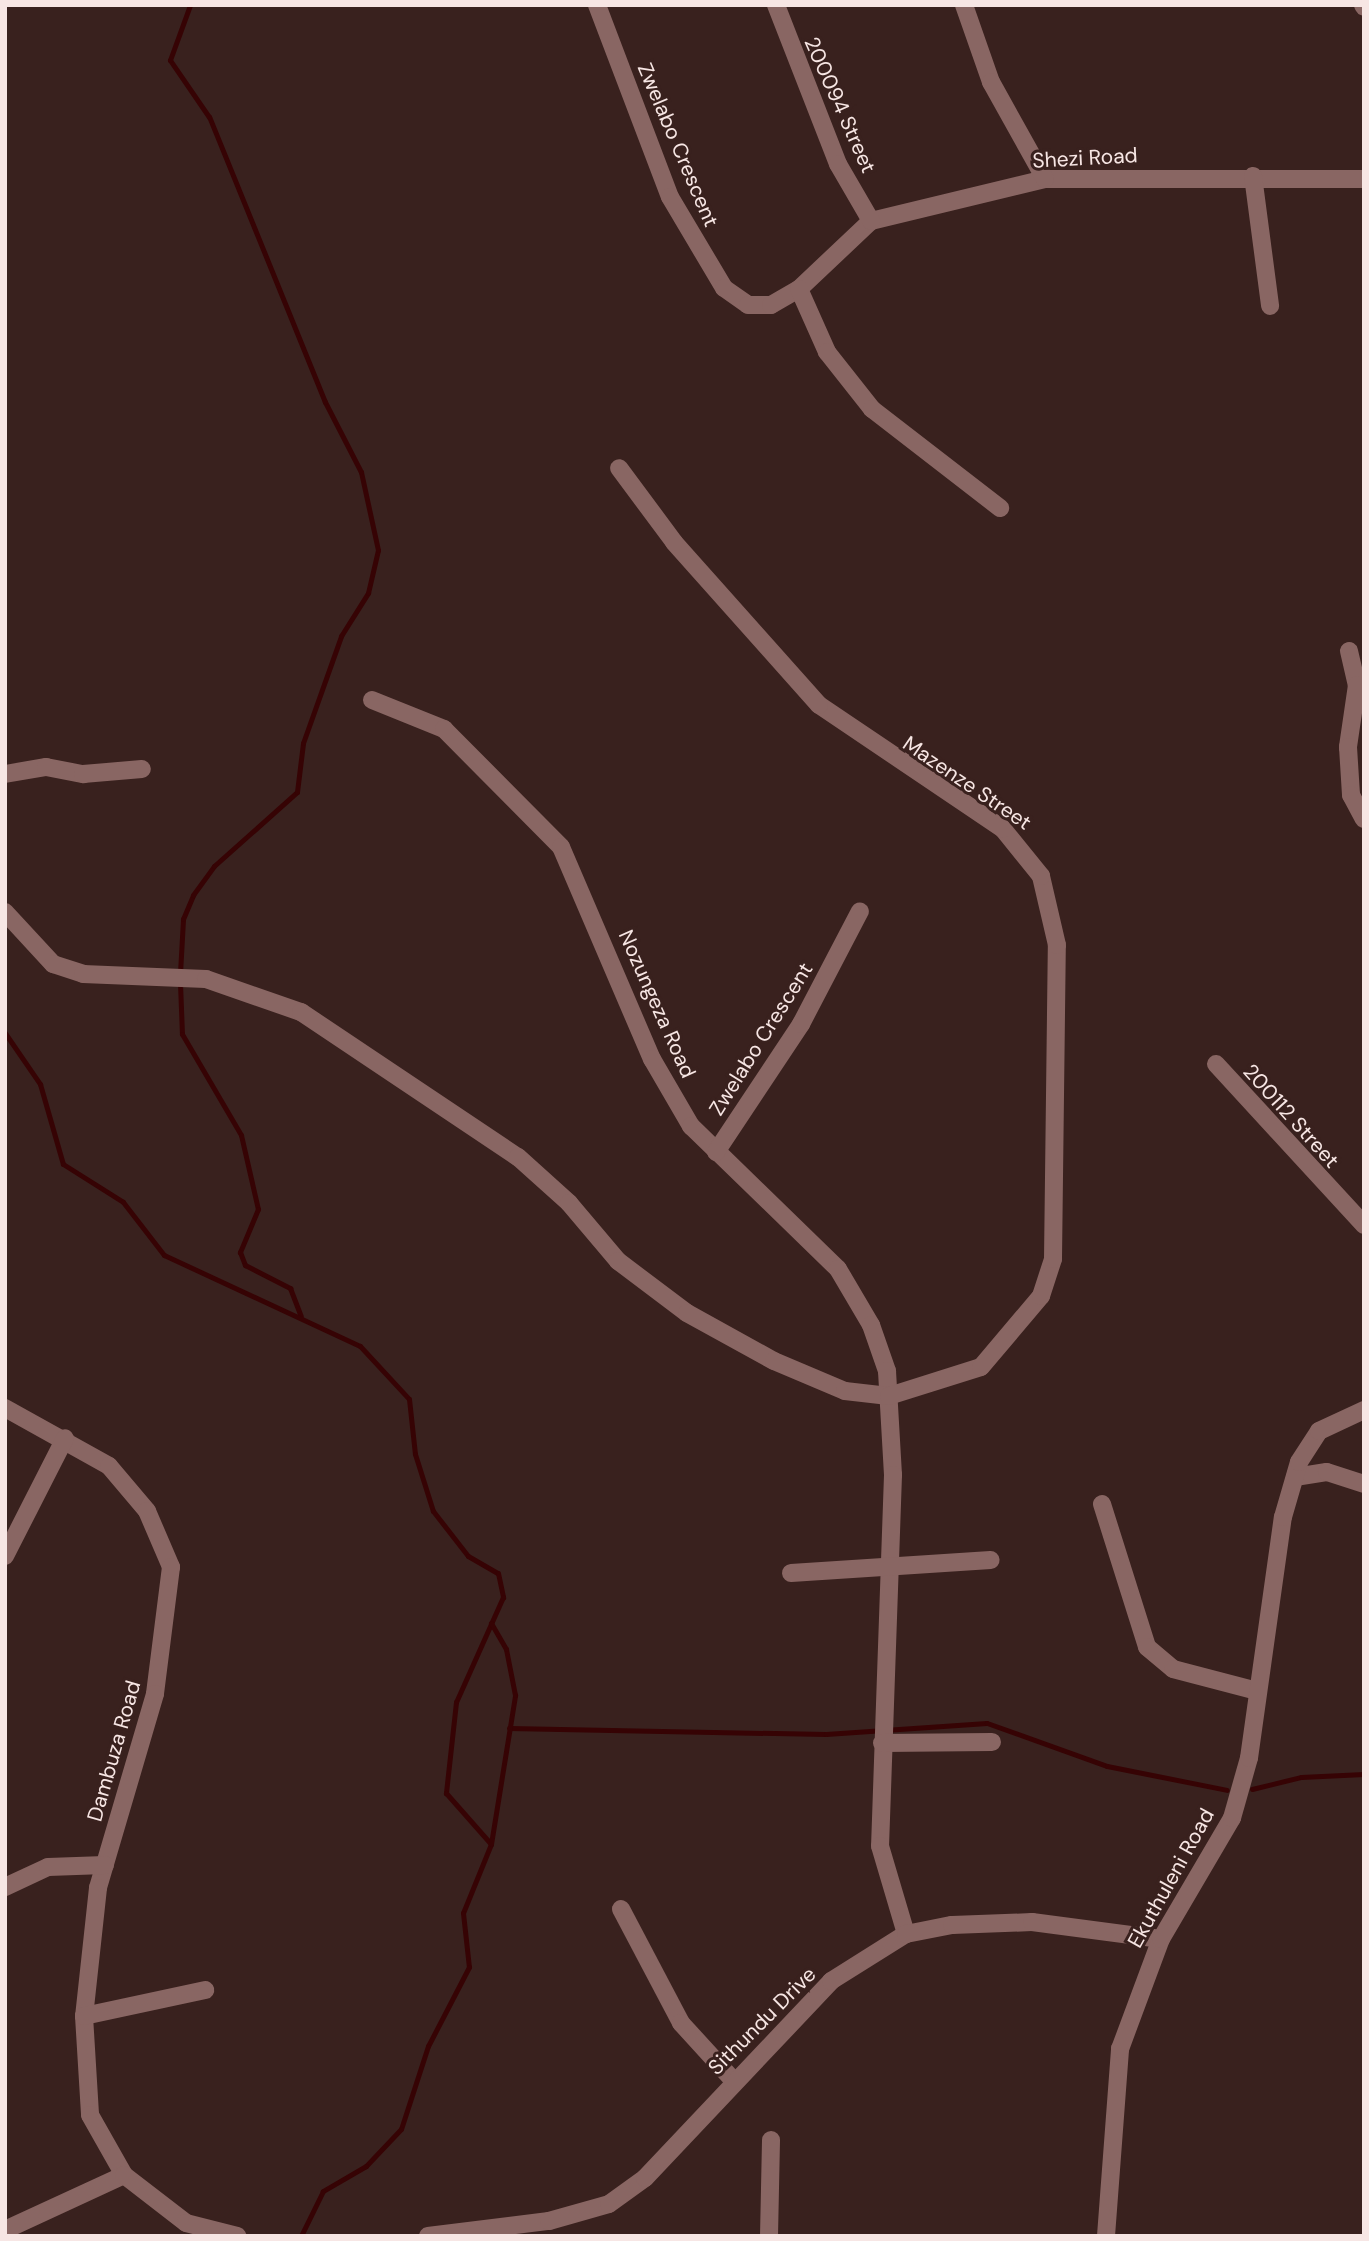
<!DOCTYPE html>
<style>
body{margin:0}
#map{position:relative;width:1369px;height:2241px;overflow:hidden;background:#39211e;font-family:"DM Sans",sans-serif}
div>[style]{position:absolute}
.stream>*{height:5px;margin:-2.5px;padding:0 2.5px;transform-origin:2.5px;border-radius:2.5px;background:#360304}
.minor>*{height:18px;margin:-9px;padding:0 9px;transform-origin:9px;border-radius:9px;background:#896663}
span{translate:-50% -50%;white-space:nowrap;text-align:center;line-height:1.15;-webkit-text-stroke:6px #39211e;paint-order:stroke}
.street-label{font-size:21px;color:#f7e6e4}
.frame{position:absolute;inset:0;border:7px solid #f7e6e4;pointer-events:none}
</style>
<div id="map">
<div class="stream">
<i style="left:180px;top:973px;width:54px;rotate:-86.8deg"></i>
<i style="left:183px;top:919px;width:26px;rotate:-67deg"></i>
<i style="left:193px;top:895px;width:36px;rotate:-54deg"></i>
<i style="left:214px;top:866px;width:111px;rotate:-41.7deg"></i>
<i style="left:297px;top:792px;width:49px;rotate:-83deg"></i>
<i style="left:303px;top:743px;width:114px;rotate:-70.4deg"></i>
<i style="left:341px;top:636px;width:51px;rotate:-57.9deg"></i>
<i style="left:368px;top:593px;width:44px;rotate:-76.9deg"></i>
<i style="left:378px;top:550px;width:80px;rotate:-102.3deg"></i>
<i style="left:361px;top:472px;width:79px;rotate:-117.2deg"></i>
<i style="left:325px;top:402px;width:308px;rotate:-112.1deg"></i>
<i style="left:209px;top:117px;width:69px;rotate:-124.4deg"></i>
<i style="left:170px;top:60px;width:59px;rotate:-70deg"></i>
<i style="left:180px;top:983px;width:51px;rotate:87.8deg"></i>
<i style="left:182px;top:1034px;width:117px;rotate:59.7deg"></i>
<i style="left:241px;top:1135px;width:76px;rotate:77.1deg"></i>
<i style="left:258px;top:1209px;width:47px;rotate:112.7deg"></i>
<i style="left:240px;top:1252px;width:14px;rotate:69deg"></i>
<i style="left:245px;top:1265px;width:51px;rotate:27.1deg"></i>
<i style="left:290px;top:1288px;width:30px;rotate:69deg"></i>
<i style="left:5px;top:1033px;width:62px;rotate:55.5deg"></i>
<i style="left:40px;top:1084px;width:83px;rotate:74deg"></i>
<i style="left:63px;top:1164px;width:71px;rotate:32.3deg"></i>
<i style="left:123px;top:1202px;width:67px;rotate:52.3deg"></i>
<i style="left:164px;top:1255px;width:216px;rotate:24.9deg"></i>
<i style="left:360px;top:1346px;width:72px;rotate:47.2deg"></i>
<i style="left:409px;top:1399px;width:55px;rotate:83.8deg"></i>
<i style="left:415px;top:1454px;width:60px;rotate:72.5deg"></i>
<i style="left:433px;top:1511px;width:57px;rotate:52.1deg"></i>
<i style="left:468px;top:1556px;width:34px;rotate:30deg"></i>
<i style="left:498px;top:1573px;width:25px;rotate:78deg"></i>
<i style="left:503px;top:1597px;width:115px;rotate:114.1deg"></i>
<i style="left:456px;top:1702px;width:92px;rotate:96.3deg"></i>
<i style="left:446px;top:1793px;width:68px;rotate:48.6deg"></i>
<i style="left:491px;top:1844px;width:74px;rotate:112.1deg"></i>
<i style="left:463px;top:1913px;width:54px;rotate:83.7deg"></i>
<i style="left:469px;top:1967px;width:89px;rotate:117.4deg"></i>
<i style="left:428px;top:2046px;width:87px;rotate:108deg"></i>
<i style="left:401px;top:2129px;width:51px;rotate:133.4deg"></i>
<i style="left:366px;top:2166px;width:50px;rotate:149.8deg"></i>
<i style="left:323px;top:2191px;width:50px;rotate:116.1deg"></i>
<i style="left:509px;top:1728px;width:317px;rotate:1.1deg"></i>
<i style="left:826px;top:1734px;width:161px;rotate:-3.9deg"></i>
<i style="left:987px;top:1723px;width:127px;rotate:19.7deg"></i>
<i style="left:1107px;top:1766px;width:122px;rotate:11.3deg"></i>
<i style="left:1252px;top:1789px;width:50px;rotate:-13.8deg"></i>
<i style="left:1301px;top:1777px;width:63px;rotate:-2.7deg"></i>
<i style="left:491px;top:1844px;width:151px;rotate:-80.8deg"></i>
<i style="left:515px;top:1695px;width:47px;rotate:-101.1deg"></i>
<i style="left:506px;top:1649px;width:30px;rotate:-120deg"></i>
</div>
<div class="minor">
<i style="left:597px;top:5px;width:205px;rotate:69.2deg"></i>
<i style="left:670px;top:197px;width:106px;rotate:59.3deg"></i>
<i style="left:724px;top:288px;width:29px;rotate:35deg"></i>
<i style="left:748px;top:305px;width:23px"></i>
<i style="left:771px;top:305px;width:32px;rotate:-30deg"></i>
<i style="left:799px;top:289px;width:99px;rotate:-43.4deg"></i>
<i style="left:871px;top:221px;width:179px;rotate:-13.6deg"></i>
<i style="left:1045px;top:179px;width:319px"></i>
<i style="left:776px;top:5px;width:171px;rotate:68.7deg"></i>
<i style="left:838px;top:164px;width:66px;rotate:59.9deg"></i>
<i style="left:964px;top:5px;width:82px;rotate:70.7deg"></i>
<i style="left:991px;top:82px;width:111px;rotate:60.9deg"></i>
<i style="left:1363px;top:5px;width:2px;rotate:63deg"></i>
<i style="left:1253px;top:176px;width:131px;rotate:82.5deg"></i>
<i style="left:799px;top:289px;width:69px;rotate:66deg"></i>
<i style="left:827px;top:352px;width:73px;rotate:51.7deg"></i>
<i style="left:872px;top:409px;width:162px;rotate:37.7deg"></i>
<i style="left:1349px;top:651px;width:35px;rotate:77deg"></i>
<i style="left:1357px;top:685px;width:63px;rotate:98.3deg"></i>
<i style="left:1348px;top:747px;width:48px;rotate:86.4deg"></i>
<i style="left:1351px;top:795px;width:27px;rotate:62deg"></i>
<i style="left:372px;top:700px;width:78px;rotate:21.9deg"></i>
<i style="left:444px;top:729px;width:166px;rotate:45.2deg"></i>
<i style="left:561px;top:847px;width:231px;rotate:66.8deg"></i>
<i style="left:652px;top:1059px;width:78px;rotate:59.8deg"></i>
<i style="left:691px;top:1126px;width:205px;rotate:44.2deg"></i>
<i style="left:838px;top:1269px;width:65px;rotate:59.5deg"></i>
<i style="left:871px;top:1325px;width:49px;rotate:70.8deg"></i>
<i style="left:887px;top:1371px;width:104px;rotate:86.7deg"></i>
<i style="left:893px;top:1475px;width:371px;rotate:92deg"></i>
<i style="left:880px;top:1846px;width:92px;rotate:73.5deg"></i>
<i style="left:5px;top:774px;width:42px;rotate:-9.7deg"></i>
<i style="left:46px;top:767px;width:38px;rotate:11deg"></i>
<i style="left:83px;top:774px;width:59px;rotate:-4.8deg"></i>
<i style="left:5px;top:912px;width:71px;rotate:47.3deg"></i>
<i style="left:53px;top:964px;width:32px;rotate:18deg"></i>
<i style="left:83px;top:974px;width:123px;rotate:2.3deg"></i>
<i style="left:206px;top:979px;width:101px;rotate:19.2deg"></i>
<i style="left:301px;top:1012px;width:261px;rotate:33.8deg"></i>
<i style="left:518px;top:1157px;width:69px;rotate:42deg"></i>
<i style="left:569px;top:1203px;width:76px;rotate:49.8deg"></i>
<i style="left:618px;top:1261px;width:86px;rotate:37deg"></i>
<i style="left:687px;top:1313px;width:99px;rotate:28.9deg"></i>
<i style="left:774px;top:1361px;width:77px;rotate:22.9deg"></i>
<i style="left:845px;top:1391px;width:44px;rotate:6.5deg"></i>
<i style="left:889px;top:1396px;width:96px;rotate:-17.5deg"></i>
<i style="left:981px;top:1367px;width:93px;rotate:-49.8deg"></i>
<i style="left:1041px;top:1296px;width:39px;rotate:-72deg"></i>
<i style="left:1053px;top:1259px;width:314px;rotate:-89.3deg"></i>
<i style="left:1057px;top:945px;width:71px;rotate:-103.1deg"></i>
<i style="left:1041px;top:876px;width:60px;rotate:-129deg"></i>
<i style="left:1003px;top:829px;width:222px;rotate:-146deg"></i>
<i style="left:819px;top:705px;width:218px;rotate:-131.7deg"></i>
<i style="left:674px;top:542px;width:92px;rotate:-126.6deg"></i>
<i style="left:1216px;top:1064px;width:219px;rotate:47.4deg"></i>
<i style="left:716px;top:1152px;width:154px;rotate:-56.4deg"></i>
<i style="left:801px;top:1024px;width:127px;rotate:-62.4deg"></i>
<i style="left:5px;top:1408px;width:119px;rotate:29.1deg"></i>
<i style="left:109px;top:1466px;width:59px;rotate:49.8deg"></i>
<i style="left:147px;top:1511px;width:61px;rotate:66.8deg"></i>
<i style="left:171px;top:1567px;width:128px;rotate:97.2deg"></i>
<i style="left:155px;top:1694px;width:202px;rotate:106.4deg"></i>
<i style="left:98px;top:1888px;width:129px;rotate:96.2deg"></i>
<i style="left:84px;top:2016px;width:99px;rotate:86.5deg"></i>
<i style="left:90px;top:2115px;width:69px;rotate:60.5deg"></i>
<i style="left:1295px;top:1477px;width:32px;rotate:-9deg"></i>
<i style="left:1327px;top:1472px;width:39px;rotate:18deg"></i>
<i style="left:1102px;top:1504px;width:150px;rotate:72.5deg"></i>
<i style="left:1147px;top:1647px;width:34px;rotate:40deg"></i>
<i style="left:1173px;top:1669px;width:87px;rotate:14.7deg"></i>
<i style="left:5px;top:1556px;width:132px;rotate:-63deg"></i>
<i style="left:791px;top:1573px;width:200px;rotate:-3.7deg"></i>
<i style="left:882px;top:1743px;width:110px;rotate:-0.5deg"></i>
<i style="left:5px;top:1887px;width:47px;rotate:-24.9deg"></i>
<i style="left:48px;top:1867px;width:57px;rotate:-2deg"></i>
<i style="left:621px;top:1909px;width:129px;rotate:62.2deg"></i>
<i style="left:681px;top:2023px;width:79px;rotate:47.6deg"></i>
<i style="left:84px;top:2016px;width:124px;rotate:-12.1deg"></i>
<i style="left:5px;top:2230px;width:131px;rotate:-24.8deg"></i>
<i style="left:124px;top:2175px;width:78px;rotate:37.7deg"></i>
<i style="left:186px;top:2223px;width:53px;rotate:14.3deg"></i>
<i style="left:428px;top:2236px;width:122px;rotate:-7.1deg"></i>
<i style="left:549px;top:2221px;width:62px;rotate:-15.8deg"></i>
<i style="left:609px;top:2204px;width:44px;rotate:-35.8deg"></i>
<i style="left:645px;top:2178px;width:271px;rotate:-46.6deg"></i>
<i style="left:831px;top:1981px;width:89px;rotate:-32.1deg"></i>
<i style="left:906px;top:1934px;width:47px;rotate:-11.1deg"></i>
<i style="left:952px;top:1925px;width:80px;rotate:-2.1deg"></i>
<i style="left:1032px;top:1922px;width:130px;rotate:7.5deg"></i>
<i style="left:769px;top:2236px;width:96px;rotate:-88.8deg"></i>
<i style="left:1106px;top:2236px;width:188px;rotate:-85.7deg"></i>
<i style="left:1120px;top:2049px;width:117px;rotate:-69.6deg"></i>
<i style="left:1161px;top:1939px;width:140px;rotate:-59.6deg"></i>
<i style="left:1232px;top:1818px;width:62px;rotate:-74.2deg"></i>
<i style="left:1249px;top:1758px;width:243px;rotate:-82deg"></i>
<i style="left:1283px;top:1517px;width:57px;rotate:-73.8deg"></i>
<i style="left:1299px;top:1462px;width:37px;rotate:-57deg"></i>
<i style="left:1319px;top:1431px;width:50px;rotate:-25deg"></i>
</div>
<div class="street-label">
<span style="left:840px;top:105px;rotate:66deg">200094 Street</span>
<span style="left:678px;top:145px;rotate:67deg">Zwelabo Crescent</span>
<span style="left:1085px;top:158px;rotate:-3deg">Shezi Road</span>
<span style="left:967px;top:783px;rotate:34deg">Mazenze Street</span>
<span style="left:657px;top:1004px;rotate:66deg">Nozungeza Road</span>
<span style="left:761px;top:1039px;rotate:-58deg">Zwelabo Crescent</span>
<span style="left:1291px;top:1116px;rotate:48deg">200112 Street</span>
<span style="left:114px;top:1751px;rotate:-74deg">Dambuza Road</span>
<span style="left:1171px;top:1878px;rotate:-61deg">Ekuthuleni Road</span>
<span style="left:762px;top:2021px;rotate:-45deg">Sithundu Drive</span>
</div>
<div class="frame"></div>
</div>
